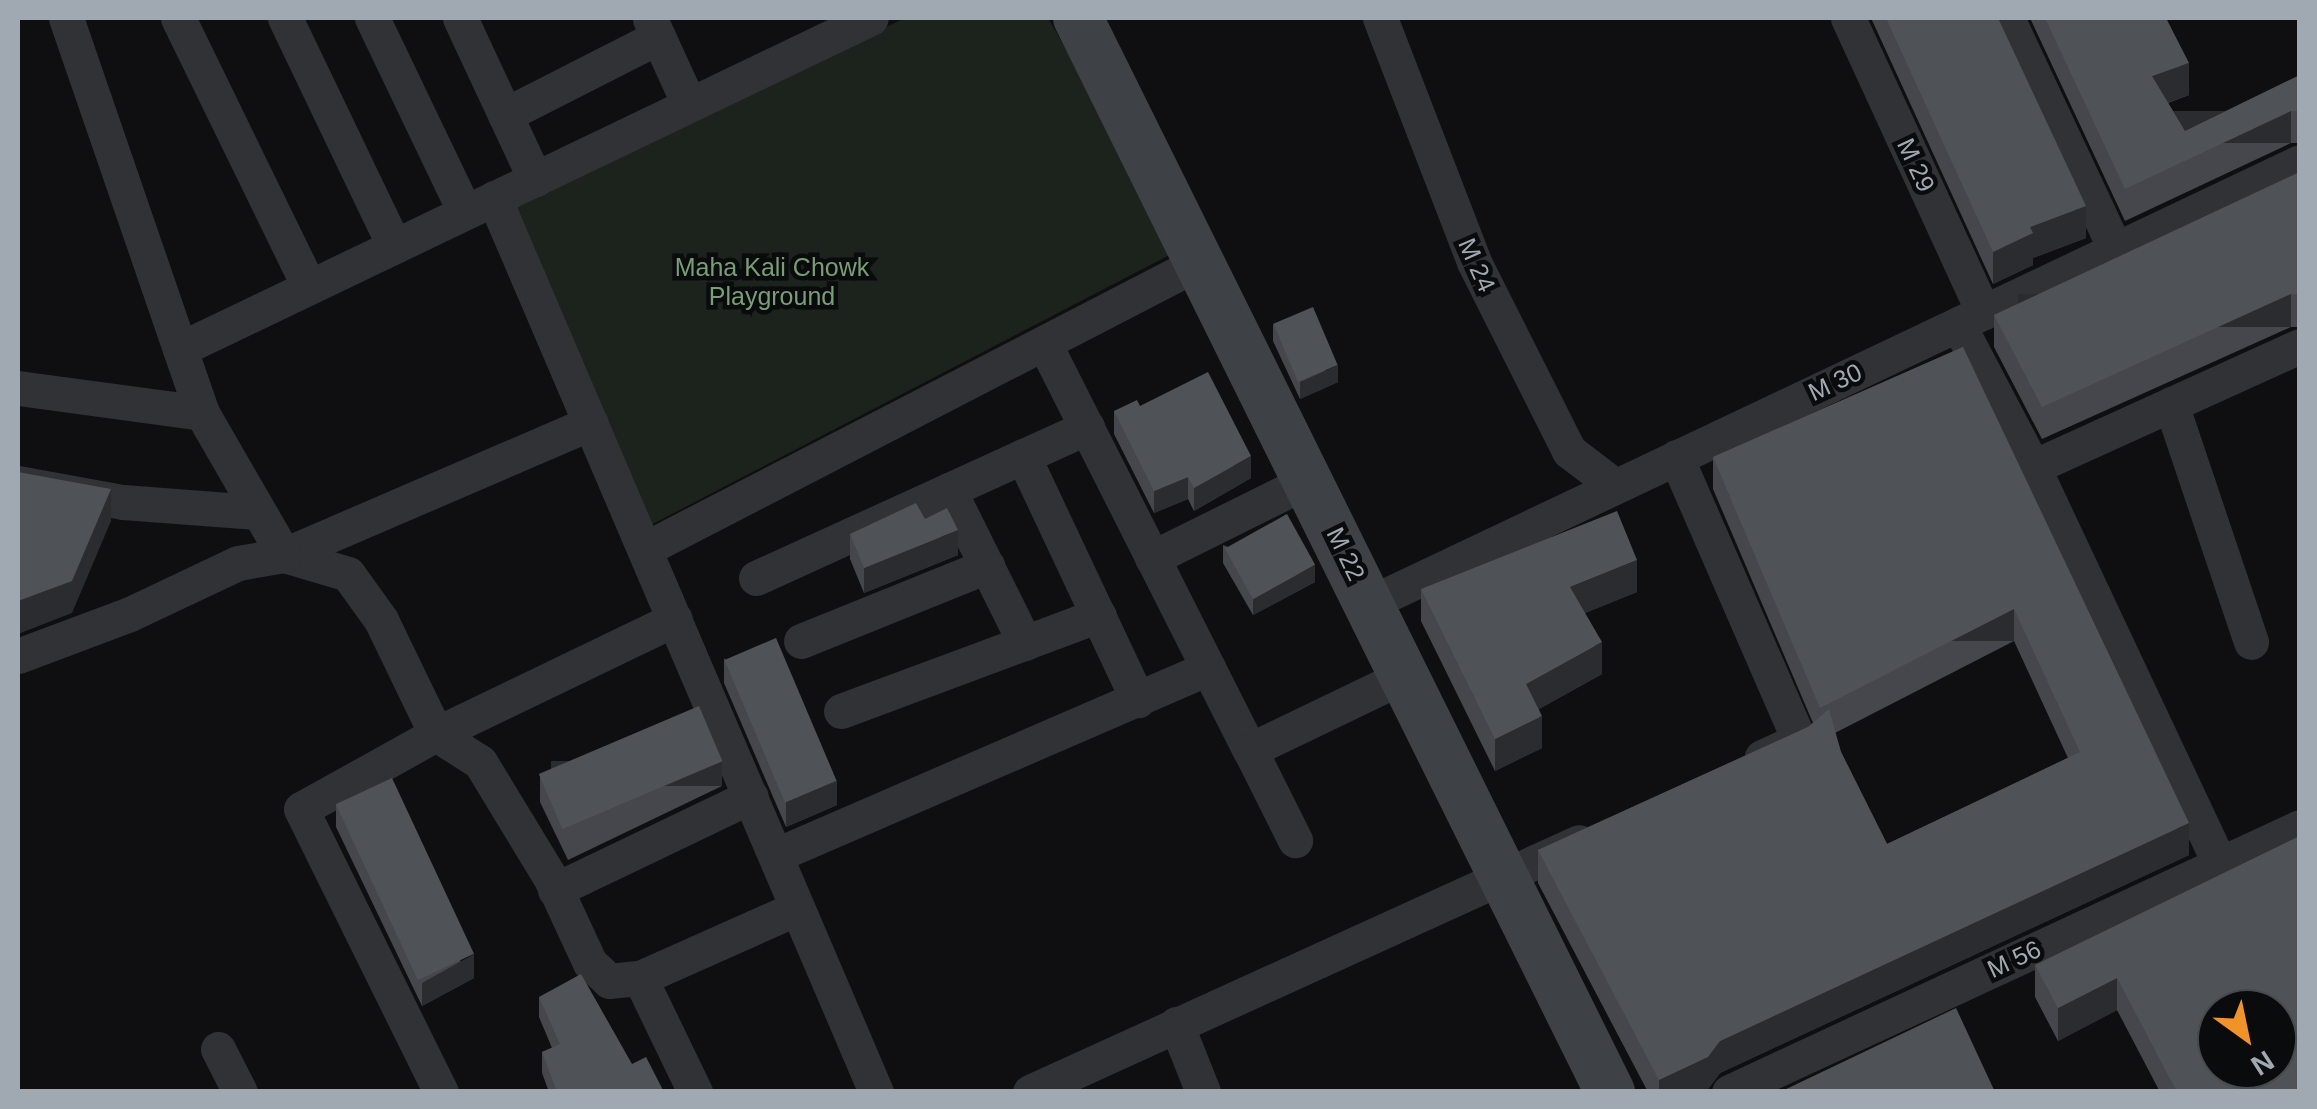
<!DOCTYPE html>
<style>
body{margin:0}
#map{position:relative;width:2317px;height:1109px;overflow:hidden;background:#0f0f11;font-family:Arial,sans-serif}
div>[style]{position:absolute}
.green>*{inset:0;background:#1c231c}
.street>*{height:35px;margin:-17.5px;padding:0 17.5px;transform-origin:17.5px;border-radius:17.5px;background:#303236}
.secondary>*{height:50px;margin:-25px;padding:0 25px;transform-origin:25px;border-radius:25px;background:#3e4146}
.wall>*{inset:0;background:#45474c}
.shaded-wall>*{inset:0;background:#2b2c30;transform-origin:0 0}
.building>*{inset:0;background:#4f5257;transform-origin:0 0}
span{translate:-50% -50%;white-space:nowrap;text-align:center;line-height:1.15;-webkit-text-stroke:9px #0a0b0c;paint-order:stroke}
.street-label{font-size:25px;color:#a0a8b2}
.park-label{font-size:25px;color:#7a9d77}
.frame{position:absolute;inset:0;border:20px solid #a0a8b2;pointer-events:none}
.north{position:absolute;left:2197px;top:989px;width:100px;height:100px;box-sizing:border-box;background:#0a0b0c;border:2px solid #464a4e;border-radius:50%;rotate:147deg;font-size:28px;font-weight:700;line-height:40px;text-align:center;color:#a0a8b2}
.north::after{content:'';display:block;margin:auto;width:35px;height:45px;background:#f19327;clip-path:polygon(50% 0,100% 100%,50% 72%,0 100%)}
</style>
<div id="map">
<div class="green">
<i style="clip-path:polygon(905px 18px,1048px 18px,1181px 249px,643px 529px,512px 210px)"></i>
</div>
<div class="street">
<i style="left:66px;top:18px;width:350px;rotate:71deg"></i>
<i style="left:180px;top:349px;width:766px;rotate:-25.6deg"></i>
<i style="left:178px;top:18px;width:299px;rotate:64deg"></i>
<i style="left:285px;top:18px;width:253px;rotate:64.4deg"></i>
<i style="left:372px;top:18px;width:215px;rotate:64.4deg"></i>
<i style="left:460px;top:18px;width:178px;rotate:65deg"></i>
<i style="left:1380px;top:18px;width:261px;rotate:68.9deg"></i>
<i style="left:1474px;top:262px;width:212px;rotate:63.3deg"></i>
<i style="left:1569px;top:451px;width:58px;rotate:37.3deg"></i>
<i style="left:1848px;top:18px;width:324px;rotate:65.3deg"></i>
<i style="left:2007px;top:18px;width:255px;rotate:64.9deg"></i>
<i style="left:650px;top:19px;width:94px;rotate:65.4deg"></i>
<i style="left:505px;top:115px;width:172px;rotate:-27deg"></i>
<i style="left:494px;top:198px;width:972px;rotate:66.86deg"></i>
<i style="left:1958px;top:324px;width:161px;rotate:62.3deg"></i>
<i style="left:2033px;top:467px;width:439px;rotate:64.8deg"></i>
<i style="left:1044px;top:343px;width:456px;rotate:63.2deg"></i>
<i style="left:1250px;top:750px;width:173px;rotate:-25.7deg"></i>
<i style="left:18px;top:388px;width:186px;rotate:7.7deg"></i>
<i style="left:2171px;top:404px;width:251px;rotate:71.4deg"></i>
<i style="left:1023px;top:456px;width:270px;rotate:64.8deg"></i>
<i style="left:1676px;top:457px;width:309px;rotate:66.5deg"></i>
<i style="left:1799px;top:740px;width:41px;rotate:155.3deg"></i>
<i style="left:2033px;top:467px;width:293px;rotate:-24.4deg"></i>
<i style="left:18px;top:483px;width:107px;rotate:10.3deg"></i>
<i style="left:123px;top:502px;width:134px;rotate:4.3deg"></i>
<i style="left:949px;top:490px;width:171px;rotate:63.6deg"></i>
<i style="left:645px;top:549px;width:625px;rotate:-27.34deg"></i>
<i style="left:284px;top:555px;width:67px;rotate:16.5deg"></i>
<i style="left:348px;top:574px;width:57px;rotate:54.3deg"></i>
<i style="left:381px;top:620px;width:127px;rotate:64.2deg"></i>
<i style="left:436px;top:734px;width:154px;rotate:150.9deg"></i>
<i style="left:301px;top:809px;width:316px;rotate:63.7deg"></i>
<i style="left:284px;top:555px;width:334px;rotate:-23.3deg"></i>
<i style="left:1152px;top:558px;width:175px;rotate:-26.4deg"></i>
<i style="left:756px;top:578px;width:364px;rotate:-24.5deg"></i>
<i style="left:1370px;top:603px;width:1029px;rotate:-25.37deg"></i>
<i style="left:801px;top:641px;width:201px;rotate:-22deg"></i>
<i style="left:18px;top:656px;width:120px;rotate:-20.6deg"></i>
<i style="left:130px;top:614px;width:119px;rotate:-25.3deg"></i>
<i style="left:238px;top:563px;width:47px;rotate:-9.9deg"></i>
<i style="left:284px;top:555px;width:164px;rotate:-120deg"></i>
<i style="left:202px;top:413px;width:68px;rotate:-109deg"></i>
<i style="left:841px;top:711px;width:275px;rotate:-20.4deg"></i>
<i style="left:436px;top:734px;width:52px;rotate:32.5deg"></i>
<i style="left:480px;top:762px;width:137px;rotate:58.7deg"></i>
<i style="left:551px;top:879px;width:93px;rotate:65.1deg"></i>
<i style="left:590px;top:963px;width:26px;rotate:43deg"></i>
<i style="left:609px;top:981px;width:31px;rotate:-6deg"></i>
<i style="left:640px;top:978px;width:172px;rotate:-24deg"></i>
<i style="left:436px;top:734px;width:265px;rotate:-25.7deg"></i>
<i style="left:1250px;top:750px;width:101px;rotate:63.4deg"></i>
<i style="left:776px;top:855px;width:471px;rotate:-23.4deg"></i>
<i style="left:555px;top:890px;width:217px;rotate:-25.6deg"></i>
<i style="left:640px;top:978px;width:127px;rotate:64.2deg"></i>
<i style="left:1176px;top:1024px;width:73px;rotate:68.3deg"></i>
<i style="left:218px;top:1049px;width:48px;rotate:62.9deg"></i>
<i style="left:1030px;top:1092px;width:603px;rotate:-24.48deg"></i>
<i style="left:1729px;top:1092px;width:629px;rotate:-24.9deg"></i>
</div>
<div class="secondary">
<i style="left:1078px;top:18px;width:1199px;rotate:63.65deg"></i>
</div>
<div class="wall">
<i style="clip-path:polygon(1871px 18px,1998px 18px,2086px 238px,2033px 258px,2033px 265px,1993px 284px)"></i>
<i style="clip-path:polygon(2030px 18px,2166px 18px,2189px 95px,2168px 103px,2185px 131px,2300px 75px,2300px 143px,2291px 143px,2125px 221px)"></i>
<i style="clip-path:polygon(2300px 172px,2300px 327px,2291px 327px,2042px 439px,1994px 347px,1994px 315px)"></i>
<i style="clip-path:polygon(1273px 324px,1338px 382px,1300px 399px,1273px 341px)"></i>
<i style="clip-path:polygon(evenodd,1963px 347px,2189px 855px,1720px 1073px,1708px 1089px,1702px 1092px,1648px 1092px,1538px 883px,1538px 850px,1808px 727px,1813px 723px,1713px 489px,1713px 457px,1963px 347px,2014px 641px,2068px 758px,1887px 844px,1841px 752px,1835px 733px,2014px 641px)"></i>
<i style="clip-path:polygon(1140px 406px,1251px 478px,1194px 511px,1188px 499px,1154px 513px,1114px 434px,1114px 411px)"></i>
<i style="clip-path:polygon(925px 519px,958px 555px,864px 593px,850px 559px,850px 534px)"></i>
<i style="clip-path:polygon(1223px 545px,1315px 582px,1253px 615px,1223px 563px)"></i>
<i style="clip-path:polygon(1421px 589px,1637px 592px,1585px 613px,1602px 674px,1539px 709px,1542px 748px,1495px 771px,1421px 621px)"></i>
<i style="clip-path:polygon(724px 658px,837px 805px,786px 827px,724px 683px)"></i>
<i style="clip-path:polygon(540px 776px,722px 786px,568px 860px,540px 802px)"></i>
<i style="clip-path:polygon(336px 804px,474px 978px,422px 1006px,336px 827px)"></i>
<i style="clip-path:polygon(2300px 836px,2300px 1092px,2160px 1092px,2117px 1010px,2058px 1041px,2035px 997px,2035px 965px)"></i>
<i style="clip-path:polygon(539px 997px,632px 1064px,664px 1092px,549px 1092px,542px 1073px,542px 1052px,552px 1048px,539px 1017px)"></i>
</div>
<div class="shaded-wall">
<i style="clip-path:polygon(2189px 63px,2189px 95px,2152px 108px,2152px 76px)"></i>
<i style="left:2291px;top:111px;width:32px;height:183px;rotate:90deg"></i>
<i style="clip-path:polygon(2086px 206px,2086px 238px,2033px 258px,2033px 265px,1993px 284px,1993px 252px,2030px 227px)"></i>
<i style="left:2291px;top:294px;width:33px;height:273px;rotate:90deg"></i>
<i style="clip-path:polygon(1338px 365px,1338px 382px,1300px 399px,1300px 382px)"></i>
<i style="clip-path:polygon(1251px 456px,1251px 478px,1194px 511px,1194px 488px)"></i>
<i style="clip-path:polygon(1188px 477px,1188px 499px,1154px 513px,1154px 491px)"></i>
<i style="clip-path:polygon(111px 489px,111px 521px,72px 613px,18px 634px,18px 601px)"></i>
<i style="clip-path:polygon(958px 530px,958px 555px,864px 593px,864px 568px)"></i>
<i style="clip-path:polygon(1637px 560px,1637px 592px,1570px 619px,1570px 587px)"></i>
<i style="clip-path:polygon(1315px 565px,1315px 582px,1253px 615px,1253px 598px)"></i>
<i style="left:2014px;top:609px;width:32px;height:218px;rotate:90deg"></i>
<i style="clip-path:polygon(1602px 642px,1602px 674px,1526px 716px,1526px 684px)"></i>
<i style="clip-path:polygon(1542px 716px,1542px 748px,1495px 771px,1495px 739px)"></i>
<i style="left:722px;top:761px;width:25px;height:171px;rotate:90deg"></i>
<i style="clip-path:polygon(837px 780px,837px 805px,786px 827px,786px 802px)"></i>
<i style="clip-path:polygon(2189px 823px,2189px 855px,1720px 1073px,1708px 1089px,1702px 1092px,1659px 1092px,1659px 1080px,1720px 1041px)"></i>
<i style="clip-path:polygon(474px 954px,474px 978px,422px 1006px,422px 983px)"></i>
<i style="clip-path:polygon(2117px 978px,2117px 1010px,2058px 1041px,2058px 1008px)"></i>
</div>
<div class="building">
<i style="clip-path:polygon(1886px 18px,1998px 18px,2086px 206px,2030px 227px,2033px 233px,1993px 252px)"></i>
<i style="clip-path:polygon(2045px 18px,2166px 18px,2189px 63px,2152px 76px,2185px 131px,2300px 75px,2300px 111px,2291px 111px,2125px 189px)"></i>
<i style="clip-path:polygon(2300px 172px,2300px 295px,2291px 294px,2042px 407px,1994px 315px)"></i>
<i style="left:1313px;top:307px;width:63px;height:43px;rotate:67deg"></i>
<i style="clip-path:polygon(1963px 347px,2189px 823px,1720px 1041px,1708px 1057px,1659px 1080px,1538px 850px,1808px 727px,1829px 709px,1841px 752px,1887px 844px,2080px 752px,2014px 609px,1820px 708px,1713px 457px)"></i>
<i style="clip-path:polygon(1208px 372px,1251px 456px,1194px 488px,1188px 477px,1154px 491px,1114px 411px,1137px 400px,1140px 406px)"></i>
<i style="clip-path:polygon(18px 472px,111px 489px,72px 581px,18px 601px)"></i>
<i style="clip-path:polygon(916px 503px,925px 519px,947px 508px,958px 530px,864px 568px,850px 534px)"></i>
<i style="clip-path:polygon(1617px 511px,1637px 560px,1570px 587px,1602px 642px,1526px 684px,1542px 716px,1495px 739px,1421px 589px)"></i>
<i style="left:1287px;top:514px;width:58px;height:71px;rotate:61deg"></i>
<i style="left:776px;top:638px;width:155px;height:56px;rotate:67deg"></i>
<i style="left:699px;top:706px;width:60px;height:174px;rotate:67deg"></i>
<i style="left:392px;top:778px;width:194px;height:62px;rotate:65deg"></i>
<i style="clip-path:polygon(evenodd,2300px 836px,2300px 1092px,2177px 1092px,2117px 978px,2058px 1008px,2035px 965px,2300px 836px,2217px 1009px,2277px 1009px,2277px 1069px,2217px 1069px,2217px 1009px)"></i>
<i style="clip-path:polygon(581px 974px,632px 1064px,646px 1057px,664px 1092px,557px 1092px,542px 1052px,560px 1044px,539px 997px)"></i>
<i style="clip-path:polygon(1956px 1008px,1995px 1092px,1780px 1092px)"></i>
</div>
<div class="street-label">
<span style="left:1916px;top:165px;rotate:65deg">M 29</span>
<span style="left:1477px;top:265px;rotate:66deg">M 24</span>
<span style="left:1835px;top:382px;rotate:-25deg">M 30</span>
<span style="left:1346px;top:554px;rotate:64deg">M 22</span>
<span style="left:2014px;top:959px;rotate:-25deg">M 56</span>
</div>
<div class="park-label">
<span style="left:772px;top:282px">Maha Kali Chowk<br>Playground</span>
</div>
<div class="frame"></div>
<div class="north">N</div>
</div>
